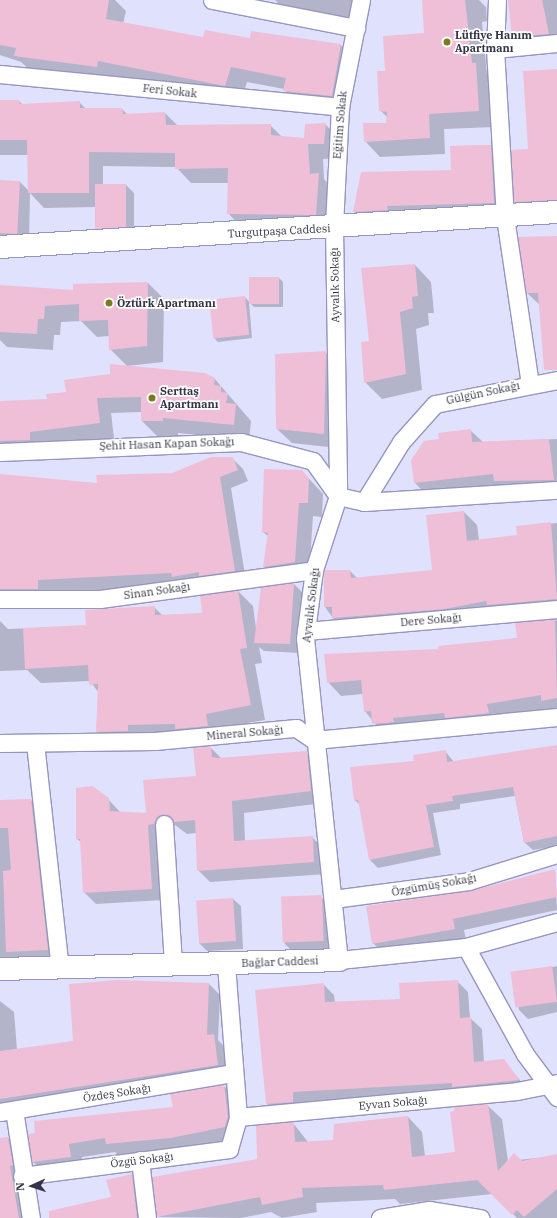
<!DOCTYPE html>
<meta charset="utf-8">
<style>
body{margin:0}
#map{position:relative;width:557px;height:1218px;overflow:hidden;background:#e0e1fd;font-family:"IBM Plex Serif",serif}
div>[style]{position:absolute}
.shadow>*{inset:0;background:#0003}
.building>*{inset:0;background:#efbfd8;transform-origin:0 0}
.roads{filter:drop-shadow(1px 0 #9695c1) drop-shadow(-1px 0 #9695c1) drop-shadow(0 1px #9695c1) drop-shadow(0 -1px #9695c1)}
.street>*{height:17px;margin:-8.5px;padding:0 8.5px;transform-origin:8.5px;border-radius:8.5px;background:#fff}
.secondary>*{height:22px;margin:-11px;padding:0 11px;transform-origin:11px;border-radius:11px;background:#fff}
.dots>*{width:11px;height:11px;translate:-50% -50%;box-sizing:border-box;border:2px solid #fff;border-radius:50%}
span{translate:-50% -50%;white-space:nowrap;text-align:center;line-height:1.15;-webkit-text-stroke:3.5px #fff;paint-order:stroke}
.poi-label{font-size:11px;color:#343446;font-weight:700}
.left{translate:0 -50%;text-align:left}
.street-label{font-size:11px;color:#343446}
.north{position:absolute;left:12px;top:1166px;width:40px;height:40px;-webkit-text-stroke:3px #fff;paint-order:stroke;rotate:267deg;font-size:11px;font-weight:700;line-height:16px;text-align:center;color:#343446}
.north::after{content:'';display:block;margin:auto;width:14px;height:18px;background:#343446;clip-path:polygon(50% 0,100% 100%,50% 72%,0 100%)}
</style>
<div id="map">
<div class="shadow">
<i style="clip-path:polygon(0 0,115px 0,126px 11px,123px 24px,204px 38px,341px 45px,356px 61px,347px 111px,300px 107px,284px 89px,247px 82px,241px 101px,113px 76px,112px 83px,31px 71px,21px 62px,0 55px)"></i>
<i style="clip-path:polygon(275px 0,357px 0,354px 20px,281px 6px)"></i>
<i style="clip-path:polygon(423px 0,479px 0,486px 7px,487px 21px,482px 22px,487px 75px,492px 80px,494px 127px,444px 129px,445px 154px,380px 157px,365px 141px,387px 124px,388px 118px,380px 110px,386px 72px,425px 34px)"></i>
<i style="clip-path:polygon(509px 0,557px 0,557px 46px,525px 50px,513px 37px)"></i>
<i style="clip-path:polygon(557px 70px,557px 214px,529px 215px,515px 202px)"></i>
<i style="clip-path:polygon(0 101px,19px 101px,23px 105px,79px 102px,86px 109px,122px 109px,128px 115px,165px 113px,178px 126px,270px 125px,282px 137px,305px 139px,325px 124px,340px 139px,338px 158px,323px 159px,324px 179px,333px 189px,331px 229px,242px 228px,228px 213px,229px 183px,191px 183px,176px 167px,103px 166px,103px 185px,126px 185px,134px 193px,134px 234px,104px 236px,96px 228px,96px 207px,44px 208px,30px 193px,29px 243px,0 242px,0 181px,20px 182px,29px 191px,29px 155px,0 155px)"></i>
<i style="clip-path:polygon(490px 146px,501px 156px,504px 213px,364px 222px,354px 212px,362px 173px,452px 171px)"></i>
<i style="clip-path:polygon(557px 237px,557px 369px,540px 305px,527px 293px)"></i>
<i style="clip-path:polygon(415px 265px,431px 282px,434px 313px,428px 313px,429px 325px,416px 329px,422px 390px,382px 399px,365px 382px,370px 342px)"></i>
<i style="clip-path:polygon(250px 278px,279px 278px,283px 282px,283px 307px,254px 307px,249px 302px,252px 338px,218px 342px,214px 338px,245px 297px,250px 303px)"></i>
<i style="clip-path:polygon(148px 283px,164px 299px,163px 362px,127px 366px,110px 349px,110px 336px,97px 337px,81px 321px,61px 322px,60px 335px,54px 335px,53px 350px,7px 347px,0 340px,0 286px,74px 291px)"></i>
<i style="clip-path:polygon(325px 352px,340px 367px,338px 448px,292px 443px,277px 429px)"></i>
<i style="clip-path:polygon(214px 378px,251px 421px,249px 440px,178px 433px,178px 436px,157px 436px,142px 421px,142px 412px,111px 413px,114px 438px,0 457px,0 402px,48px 400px)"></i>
<i style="clip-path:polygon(470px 430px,483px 442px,557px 439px,557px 494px,428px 496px,414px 482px,440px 440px)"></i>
<i style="clip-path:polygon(232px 458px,243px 469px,248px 481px,231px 488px,246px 581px,0 597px,0 475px,98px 484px,172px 474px)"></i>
<i style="clip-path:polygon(302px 471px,323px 494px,322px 517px,313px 516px,309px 576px,278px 580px,264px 566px,268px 536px,263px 532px)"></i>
<i style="clip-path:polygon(464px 512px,477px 525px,479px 540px,518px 536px,517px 527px,557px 523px,557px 613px,347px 631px,333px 618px,325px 607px,350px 571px,358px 579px,433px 571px)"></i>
<i style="clip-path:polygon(294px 584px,303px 593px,299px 653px,264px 651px,259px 647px,262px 663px,255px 664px,265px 720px,112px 746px,97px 731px,99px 693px,90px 681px,41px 683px,27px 670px,0 671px,0 621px,8px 629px,87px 626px,155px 608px,163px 616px,203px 614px,238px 591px,253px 606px,256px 628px)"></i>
<i style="clip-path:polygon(557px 620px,557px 714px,551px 709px,386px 738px,365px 711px,363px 694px,341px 696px,328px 682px,439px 650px,518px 638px,517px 624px)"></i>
<i style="clip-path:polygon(557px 746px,557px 846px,533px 850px,524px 842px,515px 796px,460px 804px,460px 809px,433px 813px,441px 855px,378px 868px,370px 860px,360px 805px,355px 800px,415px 762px,445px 751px,454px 762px)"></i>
<i style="clip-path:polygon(210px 747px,222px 759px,306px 752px,318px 764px,323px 803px,244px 813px,245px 842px,312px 837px,324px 849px,326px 874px,210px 882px,198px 870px,196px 833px,187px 834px,175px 825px,166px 836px,163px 900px,96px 904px,84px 892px,81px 842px,77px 839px,108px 799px,121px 813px,147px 814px,197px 776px)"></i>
<i style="clip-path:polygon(31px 800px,47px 816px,63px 965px,0 967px,0 801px)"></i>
<i style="clip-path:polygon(555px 870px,557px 910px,464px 930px,466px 940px,384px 954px,373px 943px,471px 892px)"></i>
<i style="clip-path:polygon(322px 898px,330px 905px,331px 949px,291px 950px,284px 943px)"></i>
<i style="clip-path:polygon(233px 899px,241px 906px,243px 949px,207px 951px,199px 943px)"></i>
<i style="clip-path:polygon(557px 966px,557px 1012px,528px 1019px,519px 1010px,512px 976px)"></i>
<i style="clip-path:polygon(457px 981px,468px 992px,470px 1018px,482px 1029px,484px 1062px,503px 1060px,529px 1091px,278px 1115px,267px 1104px,323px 984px,334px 995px,335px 1003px,401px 1000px)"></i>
<i style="clip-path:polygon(209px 984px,220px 995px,218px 1040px,225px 1047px,229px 1076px,0 1110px,0 1001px,14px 1012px,17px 1050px,74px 1042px)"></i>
<i style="clip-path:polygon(224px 1086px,237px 1099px,238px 1140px,120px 1157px,115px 1152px,82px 1157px,84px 1170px,47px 1175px,33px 1162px,29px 1135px,174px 1108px)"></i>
<i style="clip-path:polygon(487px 1105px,502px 1119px,508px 1161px,557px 1156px,557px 1218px,517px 1218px,492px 1194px,400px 1204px,395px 1199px,316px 1203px,317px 1212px,282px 1218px,271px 1212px,241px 1218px,158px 1217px,258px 1160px,293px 1123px,308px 1142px,334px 1141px,408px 1117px,422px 1132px,425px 1156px,456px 1153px)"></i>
<i style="clip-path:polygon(8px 1138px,25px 1156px,34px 1218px,0 1218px,0 1139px)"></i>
<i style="clip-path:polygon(131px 1175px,146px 1189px,149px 1218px,61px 1218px,112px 1198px)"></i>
</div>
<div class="building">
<i style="clip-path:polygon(0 0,109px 0,106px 19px,203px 37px,205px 30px,250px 38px,251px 31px,341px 44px,332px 96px,283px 91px,286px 78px,231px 67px,225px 86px,98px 61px,97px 67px,14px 56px,16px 48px,0 45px)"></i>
<i style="clip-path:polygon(422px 0,465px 0,472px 63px,476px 63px,479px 111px,429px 114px,430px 138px,364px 142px,363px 123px,386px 123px,387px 112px,379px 111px,377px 71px,385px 71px,383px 36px,424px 33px)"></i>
<i style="clip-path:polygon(508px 0,542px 0,549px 34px,512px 37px)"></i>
<i style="clip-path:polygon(557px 69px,557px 200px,514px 202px,511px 150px,528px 149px,523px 71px)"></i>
<i style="clip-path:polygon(0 100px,19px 100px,20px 104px,80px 101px,80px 108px,122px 108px,123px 114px,165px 112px,166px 125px,271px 124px,271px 135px,304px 138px,305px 124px,326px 123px,324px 144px,308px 144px,310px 174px,319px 173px,316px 215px,227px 214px,228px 168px,175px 169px,175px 153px,89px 152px,89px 193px,28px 193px,27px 140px,0 140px)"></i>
<i style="clip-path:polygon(477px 145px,491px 145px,494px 203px,387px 206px,388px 210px,353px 212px,361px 172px,451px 170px,450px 146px)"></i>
<i style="left:0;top:180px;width:20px;height:53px;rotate:3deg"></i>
<i style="left:95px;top:184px;width:31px;height:45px"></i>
<i style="clip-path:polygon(557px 236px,557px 370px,544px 370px,538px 293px,526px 293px,518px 237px)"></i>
<i style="clip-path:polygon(415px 264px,418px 296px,412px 297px,413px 308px,400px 312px,406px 374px,364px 383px,361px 342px,369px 341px,361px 268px)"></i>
<i style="left:249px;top:277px;width:30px;height:27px"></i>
<i style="clip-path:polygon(148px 282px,147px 346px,109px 350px,108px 320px,79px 321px,79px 304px,45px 306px,44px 319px,38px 319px,37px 334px,0 332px,0 285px,73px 290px,73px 284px)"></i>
<i style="left:245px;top:296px;width:39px;height:36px;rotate:84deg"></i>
<i style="clip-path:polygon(326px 351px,324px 434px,276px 429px,275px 354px)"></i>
<i style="clip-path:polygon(110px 364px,205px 373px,215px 378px,214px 385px,221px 386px,221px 392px,228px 393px,226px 403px,236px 404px,234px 425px,163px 418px,163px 421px,141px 421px,141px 397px,97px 398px,100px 423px,30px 432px,30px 440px,0 441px,0 401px,47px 399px,46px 394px,66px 392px,64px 380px,110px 374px)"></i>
<i style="clip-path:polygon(471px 429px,472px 442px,549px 439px,554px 480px,494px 481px,493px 474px,414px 483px,411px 460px,424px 441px,439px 439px,438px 433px)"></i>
<i style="clip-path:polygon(211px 457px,233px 457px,238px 470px,220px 477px,235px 571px,199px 576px,199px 572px,172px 577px,171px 573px,38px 580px,38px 589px,0 589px,0 474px,97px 483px,96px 475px,172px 473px)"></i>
<i style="clip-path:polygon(264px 469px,302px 470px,309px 479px,308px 503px,299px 503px,295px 562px,263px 567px,268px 533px,262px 532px)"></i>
<i style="clip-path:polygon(464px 511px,467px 541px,517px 535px,516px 526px,551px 522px,557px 599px,487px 605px,486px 601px,445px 609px,332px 618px,332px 607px,324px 607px,324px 570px,350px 570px,351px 578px,432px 570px,426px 515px)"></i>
<i style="clip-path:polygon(294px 583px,290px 644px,254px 643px,261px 587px)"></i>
<i style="clip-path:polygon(238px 590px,247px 648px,240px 649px,251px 705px,206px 714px,208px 726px,175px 729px,175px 724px,128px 725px,128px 731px,96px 732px,98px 684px,89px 685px,88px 665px,25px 669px,23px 628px,86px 625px,85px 610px,155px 606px,155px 615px,202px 613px,200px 595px)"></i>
<i style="clip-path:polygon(555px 619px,557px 698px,541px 701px,541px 695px,487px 704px,489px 713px,445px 718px,444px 713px,393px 718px,394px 722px,372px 724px,371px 711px,364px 712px,361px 680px,327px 683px,324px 654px,438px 649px,438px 646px,517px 638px,515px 623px)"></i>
<i style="clip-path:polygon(557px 745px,557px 836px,524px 843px,513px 787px,452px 796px,453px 801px,426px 805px,434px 847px,369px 860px,358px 800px,354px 801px,350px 767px,414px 761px,413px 755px,446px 750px,447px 762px)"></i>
<i style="clip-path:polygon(211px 746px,212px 757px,217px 758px,307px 751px,311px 791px,232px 801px,234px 841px,313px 836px,314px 862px,197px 871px,195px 820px,174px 822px,163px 814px,154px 824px,148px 825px,152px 889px,83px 893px,80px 839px,76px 839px,76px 788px,92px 786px,109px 798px,110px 811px,146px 813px,143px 780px,196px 776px,193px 748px)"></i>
<i style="clip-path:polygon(31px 799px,48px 950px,6px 952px,3px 871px,11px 870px,8px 828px,0 828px,0 800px)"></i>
<i style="clip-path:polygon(555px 869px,557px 897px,453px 919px,455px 929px,372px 944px,366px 906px,470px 891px)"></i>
<i style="left:322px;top:895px;width:46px;height:41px;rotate:88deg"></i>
<i style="left:233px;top:898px;width:43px;height:37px;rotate:86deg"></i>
<i style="left:552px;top:966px;width:36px;height:42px;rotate:82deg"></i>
<i style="clip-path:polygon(118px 980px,209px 983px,207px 1035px,214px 1034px,218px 1065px,0 1099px,0 1051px,73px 1041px,69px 984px)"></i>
<i style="clip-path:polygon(458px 980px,460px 1018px,471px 1017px,474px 1062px,504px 1059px,519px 1080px,452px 1087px,452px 1083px,293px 1092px,293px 1102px,266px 1104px,255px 990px,324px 983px,325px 1002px,400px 999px,399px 983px)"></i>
<i style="clip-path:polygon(224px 1085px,228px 1116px,225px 1127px,171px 1138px,106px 1144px,105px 1138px,69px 1144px,71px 1157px,32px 1162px,28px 1134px,35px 1133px,34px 1121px,173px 1107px,170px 1094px)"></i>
<i style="clip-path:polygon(488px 1104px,498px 1171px,514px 1153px,522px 1161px,557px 1154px,557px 1189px,524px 1217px,517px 1210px,512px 1215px,477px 1180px,384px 1190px,383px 1185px,302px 1188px,303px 1197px,262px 1205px,260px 1197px,157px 1217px,152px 1177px,257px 1159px,256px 1125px,294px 1122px,295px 1142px,333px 1140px,334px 1124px,408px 1116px,412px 1157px,455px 1152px,450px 1112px,454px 1111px,454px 1107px)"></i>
<i style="clip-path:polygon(8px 1137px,13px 1165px,10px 1166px,19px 1218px,0 1218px,0 1138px)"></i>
<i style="clip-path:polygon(132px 1174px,137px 1218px,49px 1218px,49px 1211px,111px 1197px,106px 1180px)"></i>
</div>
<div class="roads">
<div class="street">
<i style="left:212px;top:0;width:147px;rotate:11deg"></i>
<i style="left:361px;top:0;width:109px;rotate:101.1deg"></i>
<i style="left:340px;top:107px;width:120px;rotate:92.9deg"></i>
<i style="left:334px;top:227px;width:269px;rotate:89.1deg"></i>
<i style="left:338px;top:496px;width:78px;rotate:108deg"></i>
<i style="left:314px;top:570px;width:69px;rotate:97.5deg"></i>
<i style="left:305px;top:638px;width:324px;rotate:84deg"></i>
<i style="left:339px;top:960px;width:128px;rotate:-5.8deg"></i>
<i style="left:466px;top:947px;width:94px;rotate:-15.4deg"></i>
<i style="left:497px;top:0;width:49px;rotate:92.3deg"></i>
<i style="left:495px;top:49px;width:168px;rotate:86.6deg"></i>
<i style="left:505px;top:217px;width:169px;rotate:81.5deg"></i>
<i style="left:495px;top:49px;width:62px;rotate:-5.5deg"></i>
<i style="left:0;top:74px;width:342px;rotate:5.5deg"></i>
<i style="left:0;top:452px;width:241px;rotate:-2.4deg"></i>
<i style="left:241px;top:442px;width:74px;rotate:14.8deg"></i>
<i style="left:313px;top:461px;width:43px;rotate:54.5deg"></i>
<i style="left:338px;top:496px;width:27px;rotate:13deg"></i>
<i style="left:364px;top:502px;width:193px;rotate:-3.6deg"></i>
<i style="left:364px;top:502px;width:70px;rotate:-58.3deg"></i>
<i style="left:401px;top:442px;width:51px;rotate:-48.2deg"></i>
<i style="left:435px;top:404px;width:124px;rotate:-11.1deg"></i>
<i style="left:0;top:599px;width:100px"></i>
<i style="left:100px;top:599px;width:216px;rotate:-7.7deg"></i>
<i style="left:306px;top:631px;width:252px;rotate:-5deg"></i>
<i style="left:0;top:743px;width:155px;rotate:-0.7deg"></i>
<i style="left:155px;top:741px;width:142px;rotate:-5.3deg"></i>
<i style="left:296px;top:728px;width:22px;rotate:34deg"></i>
<i style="left:314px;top:740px;width:244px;rotate:-5.4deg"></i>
<i style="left:35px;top:743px;width:226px;rotate:83.7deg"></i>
<i style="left:164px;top:824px;width:140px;rotate:86.3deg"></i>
<i style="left:333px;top:899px;width:137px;rotate:-7.5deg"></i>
<i style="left:469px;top:881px;width:92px;rotate:-17.1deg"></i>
<i style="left:466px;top:947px;width:122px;rotate:61.1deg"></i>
<i style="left:525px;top:1054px;width:54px;rotate:53.3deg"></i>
<i style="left:14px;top:1110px;width:109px;rotate:81.1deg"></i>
<i style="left:0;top:1112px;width:237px;rotate:-9.5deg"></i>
<i style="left:238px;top:1117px;width:280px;rotate:-5.3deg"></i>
<i style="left:517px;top:1091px;width:41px;rotate:-11.3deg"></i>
<i style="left:140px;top:1160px;width:58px;rotate:83.1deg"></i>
<i style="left:22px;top:1176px;width:209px;rotate:-7.4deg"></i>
<i style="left:229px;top:1149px;width:33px;rotate:-74deg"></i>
<i style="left:238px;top:1117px;width:154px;rotate:-94.5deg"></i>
<i style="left:380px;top:1218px;width:50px;rotate:-9.3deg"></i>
<i style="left:429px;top:1210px;width:52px;rotate:8.9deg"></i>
</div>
<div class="secondary">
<i style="left:0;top:247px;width:558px;rotate:-3.6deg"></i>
<i style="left:0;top:969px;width:339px;rotate:-1.5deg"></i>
</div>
</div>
<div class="dots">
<i style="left:447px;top:42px;background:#7f791e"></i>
<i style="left:109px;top:303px;background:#7f791e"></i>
<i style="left:152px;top:398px;background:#7f791e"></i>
</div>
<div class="poi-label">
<span class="left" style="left:455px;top:42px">Lütfiye Hanım<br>Apartmanı</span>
<span class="left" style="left:117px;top:303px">Öztürk Apartmanı</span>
<span class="left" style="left:160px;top:398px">Serttaş<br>Apartmanı</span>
</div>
<div class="street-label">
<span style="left:170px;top:91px;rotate:6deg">Feri Sokak</span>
<span style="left:340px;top:125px;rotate:-85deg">Eğitim Sokak</span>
<span style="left:279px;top:231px;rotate:-3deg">Turgutpaşa Caddesi</span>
<span style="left:335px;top:285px;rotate:-91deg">Ayvalık Sokağı</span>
<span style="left:483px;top:393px;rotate:-12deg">Gülgün Sokağı</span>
<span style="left:167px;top:444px;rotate:-2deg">Şehit Hasan Kapan Sokağı</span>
<span style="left:157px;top:591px;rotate:-8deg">Sinan Sokağı</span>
<span style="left:311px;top:605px;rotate:-83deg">Ayvalık Sokağı</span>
<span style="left:431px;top:620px;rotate:-5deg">Dere Sokağı</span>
<span style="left:245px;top:733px;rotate:-5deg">Mineral Sokağı</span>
<span style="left:434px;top:885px;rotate:-10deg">Özgümüş Sokağı</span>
<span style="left:280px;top:962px;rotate:-2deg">Bağlar Caddesi</span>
<span style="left:117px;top:1093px;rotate:-9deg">Özdeş Sokağı</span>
<span style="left:393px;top:1103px;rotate:-5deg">Eyvan Sokağı</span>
<span style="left:142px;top:1160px;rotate:-7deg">Özgü Sokağı</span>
</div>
<div class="north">N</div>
</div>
